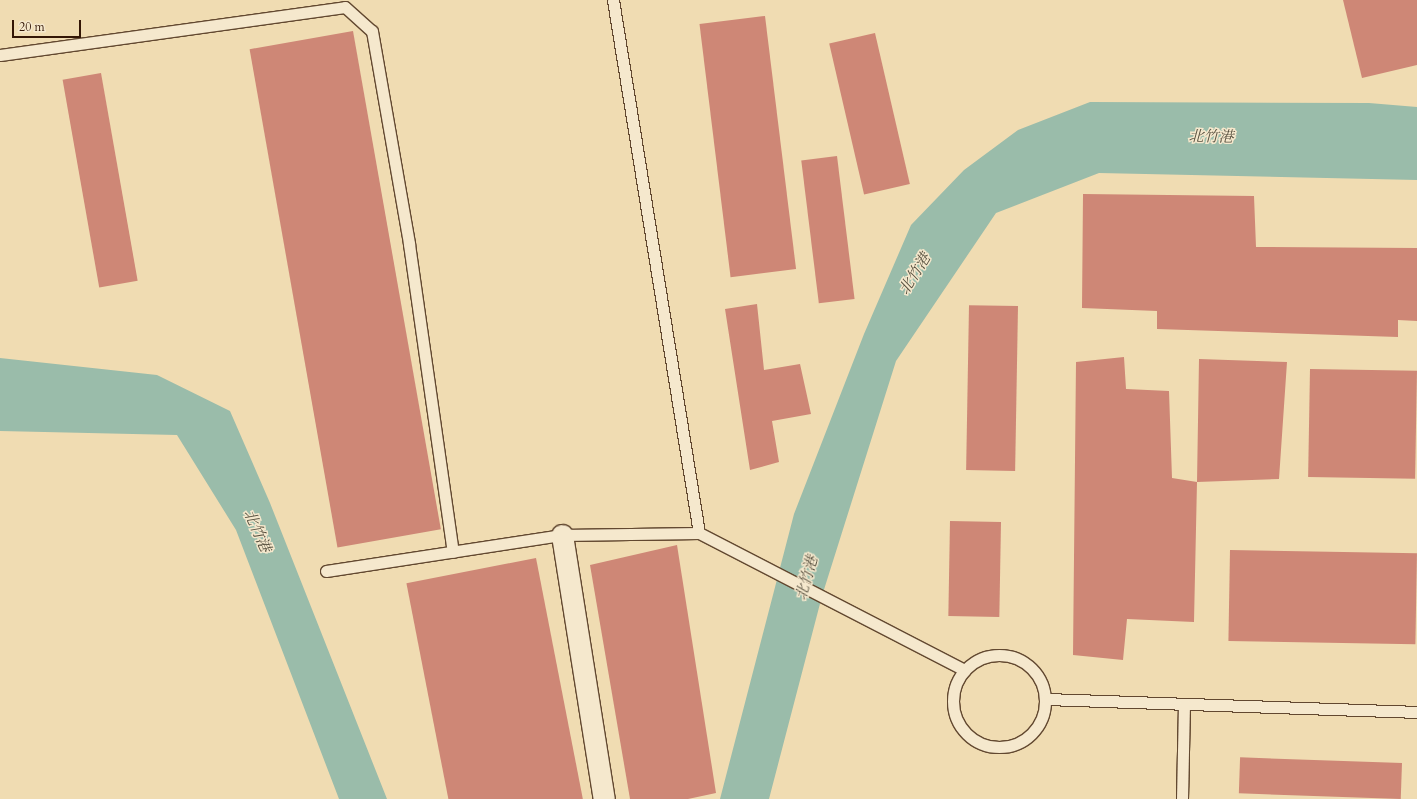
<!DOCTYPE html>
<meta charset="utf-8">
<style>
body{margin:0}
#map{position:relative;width:1417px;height:799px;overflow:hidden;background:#f0dcb2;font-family:Cardo,"Noto Serif SC",serif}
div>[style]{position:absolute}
.water>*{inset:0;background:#9abcaa}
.building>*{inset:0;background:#ce8776;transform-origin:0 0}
.roads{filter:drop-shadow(1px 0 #624830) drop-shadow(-1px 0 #624830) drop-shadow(0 1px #624830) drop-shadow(0 -1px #624830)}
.lane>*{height:11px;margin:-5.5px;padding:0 5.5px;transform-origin:5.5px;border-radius:5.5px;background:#f5e8cd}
.lane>.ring{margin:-5.5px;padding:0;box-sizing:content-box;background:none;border:11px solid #f5e8cd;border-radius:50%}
.street>*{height:21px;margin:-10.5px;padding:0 10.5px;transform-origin:10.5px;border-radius:10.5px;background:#f5e8cd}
span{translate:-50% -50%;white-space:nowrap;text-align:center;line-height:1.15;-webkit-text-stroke:3px #f5e8cd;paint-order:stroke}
.water-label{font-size:15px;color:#57503f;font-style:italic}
.scale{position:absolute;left:12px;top:20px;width:69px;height:18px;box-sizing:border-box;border:2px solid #331605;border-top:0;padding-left:5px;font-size:12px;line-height:14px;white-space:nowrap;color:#331605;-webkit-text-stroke:3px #f5e8cd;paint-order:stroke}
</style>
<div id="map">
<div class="water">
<i style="clip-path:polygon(1090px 102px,1369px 103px,1417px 107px,1417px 180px,1099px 173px,996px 213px,896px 361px,822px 596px,769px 799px,720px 799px,794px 514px,864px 334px,911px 225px,964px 170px,1018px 130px)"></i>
<i style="clip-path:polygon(0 358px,157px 375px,230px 411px,270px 503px,387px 799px,339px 799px,236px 530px,177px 435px,0 431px)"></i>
</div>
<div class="building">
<i style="clip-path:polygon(1343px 0,1417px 0,1417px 65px,1362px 78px)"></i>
<i style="left:765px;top:16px;width:255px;height:66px;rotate:83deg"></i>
<i style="left:353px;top:31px;width:506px;height:105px;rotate:80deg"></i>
<i style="left:875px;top:33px;width:155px;height:47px;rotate:77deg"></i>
<i style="left:101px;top:73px;width:211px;height:39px;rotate:80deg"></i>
<i style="left:837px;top:156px;width:144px;height:36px;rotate:83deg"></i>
<i style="clip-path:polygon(1083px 194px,1254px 196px,1256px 247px,1417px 248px,1417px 321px,1398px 320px,1398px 337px,1157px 329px,1157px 311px,1082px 308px)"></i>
<i style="clip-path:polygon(757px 304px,764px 370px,800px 364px,811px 414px,772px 421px,779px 462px,750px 470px,725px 309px)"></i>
<i style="left:1018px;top:306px;width:165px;height:49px;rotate:91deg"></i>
<i style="clip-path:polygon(1124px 357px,1126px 389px,1169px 391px,1172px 478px,1197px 482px,1199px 359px,1287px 362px,1279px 479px,1197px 482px,1194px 622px,1127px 619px,1123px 660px,1073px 655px,1076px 362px)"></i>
<i style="left:1310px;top:369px;width:107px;height:108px;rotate:1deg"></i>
<i style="left:950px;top:521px;width:51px;height:95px;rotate:1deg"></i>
<i style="clip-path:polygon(677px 545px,716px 793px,688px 799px,630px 799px,590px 565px)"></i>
<i style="left:1230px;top:550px;width:187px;height:91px;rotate:1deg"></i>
<i style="left:536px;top:558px;width:246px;height:132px;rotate:79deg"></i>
<i style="left:1402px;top:763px;width:36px;height:162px;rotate:92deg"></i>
</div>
<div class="roads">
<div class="lane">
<i style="left:613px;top:0;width:540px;rotate:80.83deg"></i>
<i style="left:0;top:55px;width:348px;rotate:-7.9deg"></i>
<i style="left:345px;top:7px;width:36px;rotate:42deg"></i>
<i style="left:372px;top:31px;width:216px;rotate:80.1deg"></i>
<i style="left:409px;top:244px;width:311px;rotate:81.9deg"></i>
<i style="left:326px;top:571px;width:239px;rotate:-8.7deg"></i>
<i style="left:562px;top:535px;width:137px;rotate:-0.8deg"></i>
<i style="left:699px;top:533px;width:299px;rotate:27.3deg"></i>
<i class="ring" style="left:953px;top:655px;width:81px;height:81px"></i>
<i style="left:1046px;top:699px;width:371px;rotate:2deg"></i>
<i style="left:1182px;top:799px;width:95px;rotate:-88.8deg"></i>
</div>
<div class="street">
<i style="left:562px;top:535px;width:267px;rotate:81deg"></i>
</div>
</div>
<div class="water-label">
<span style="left:1211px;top:137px;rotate:1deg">北竹港</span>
<span style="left:915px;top:274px;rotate:-58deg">北竹港</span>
<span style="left:257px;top:531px;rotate:66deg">北竹港</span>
<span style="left:807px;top:578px;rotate:-74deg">北竹港</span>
</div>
<div class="scale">20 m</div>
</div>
